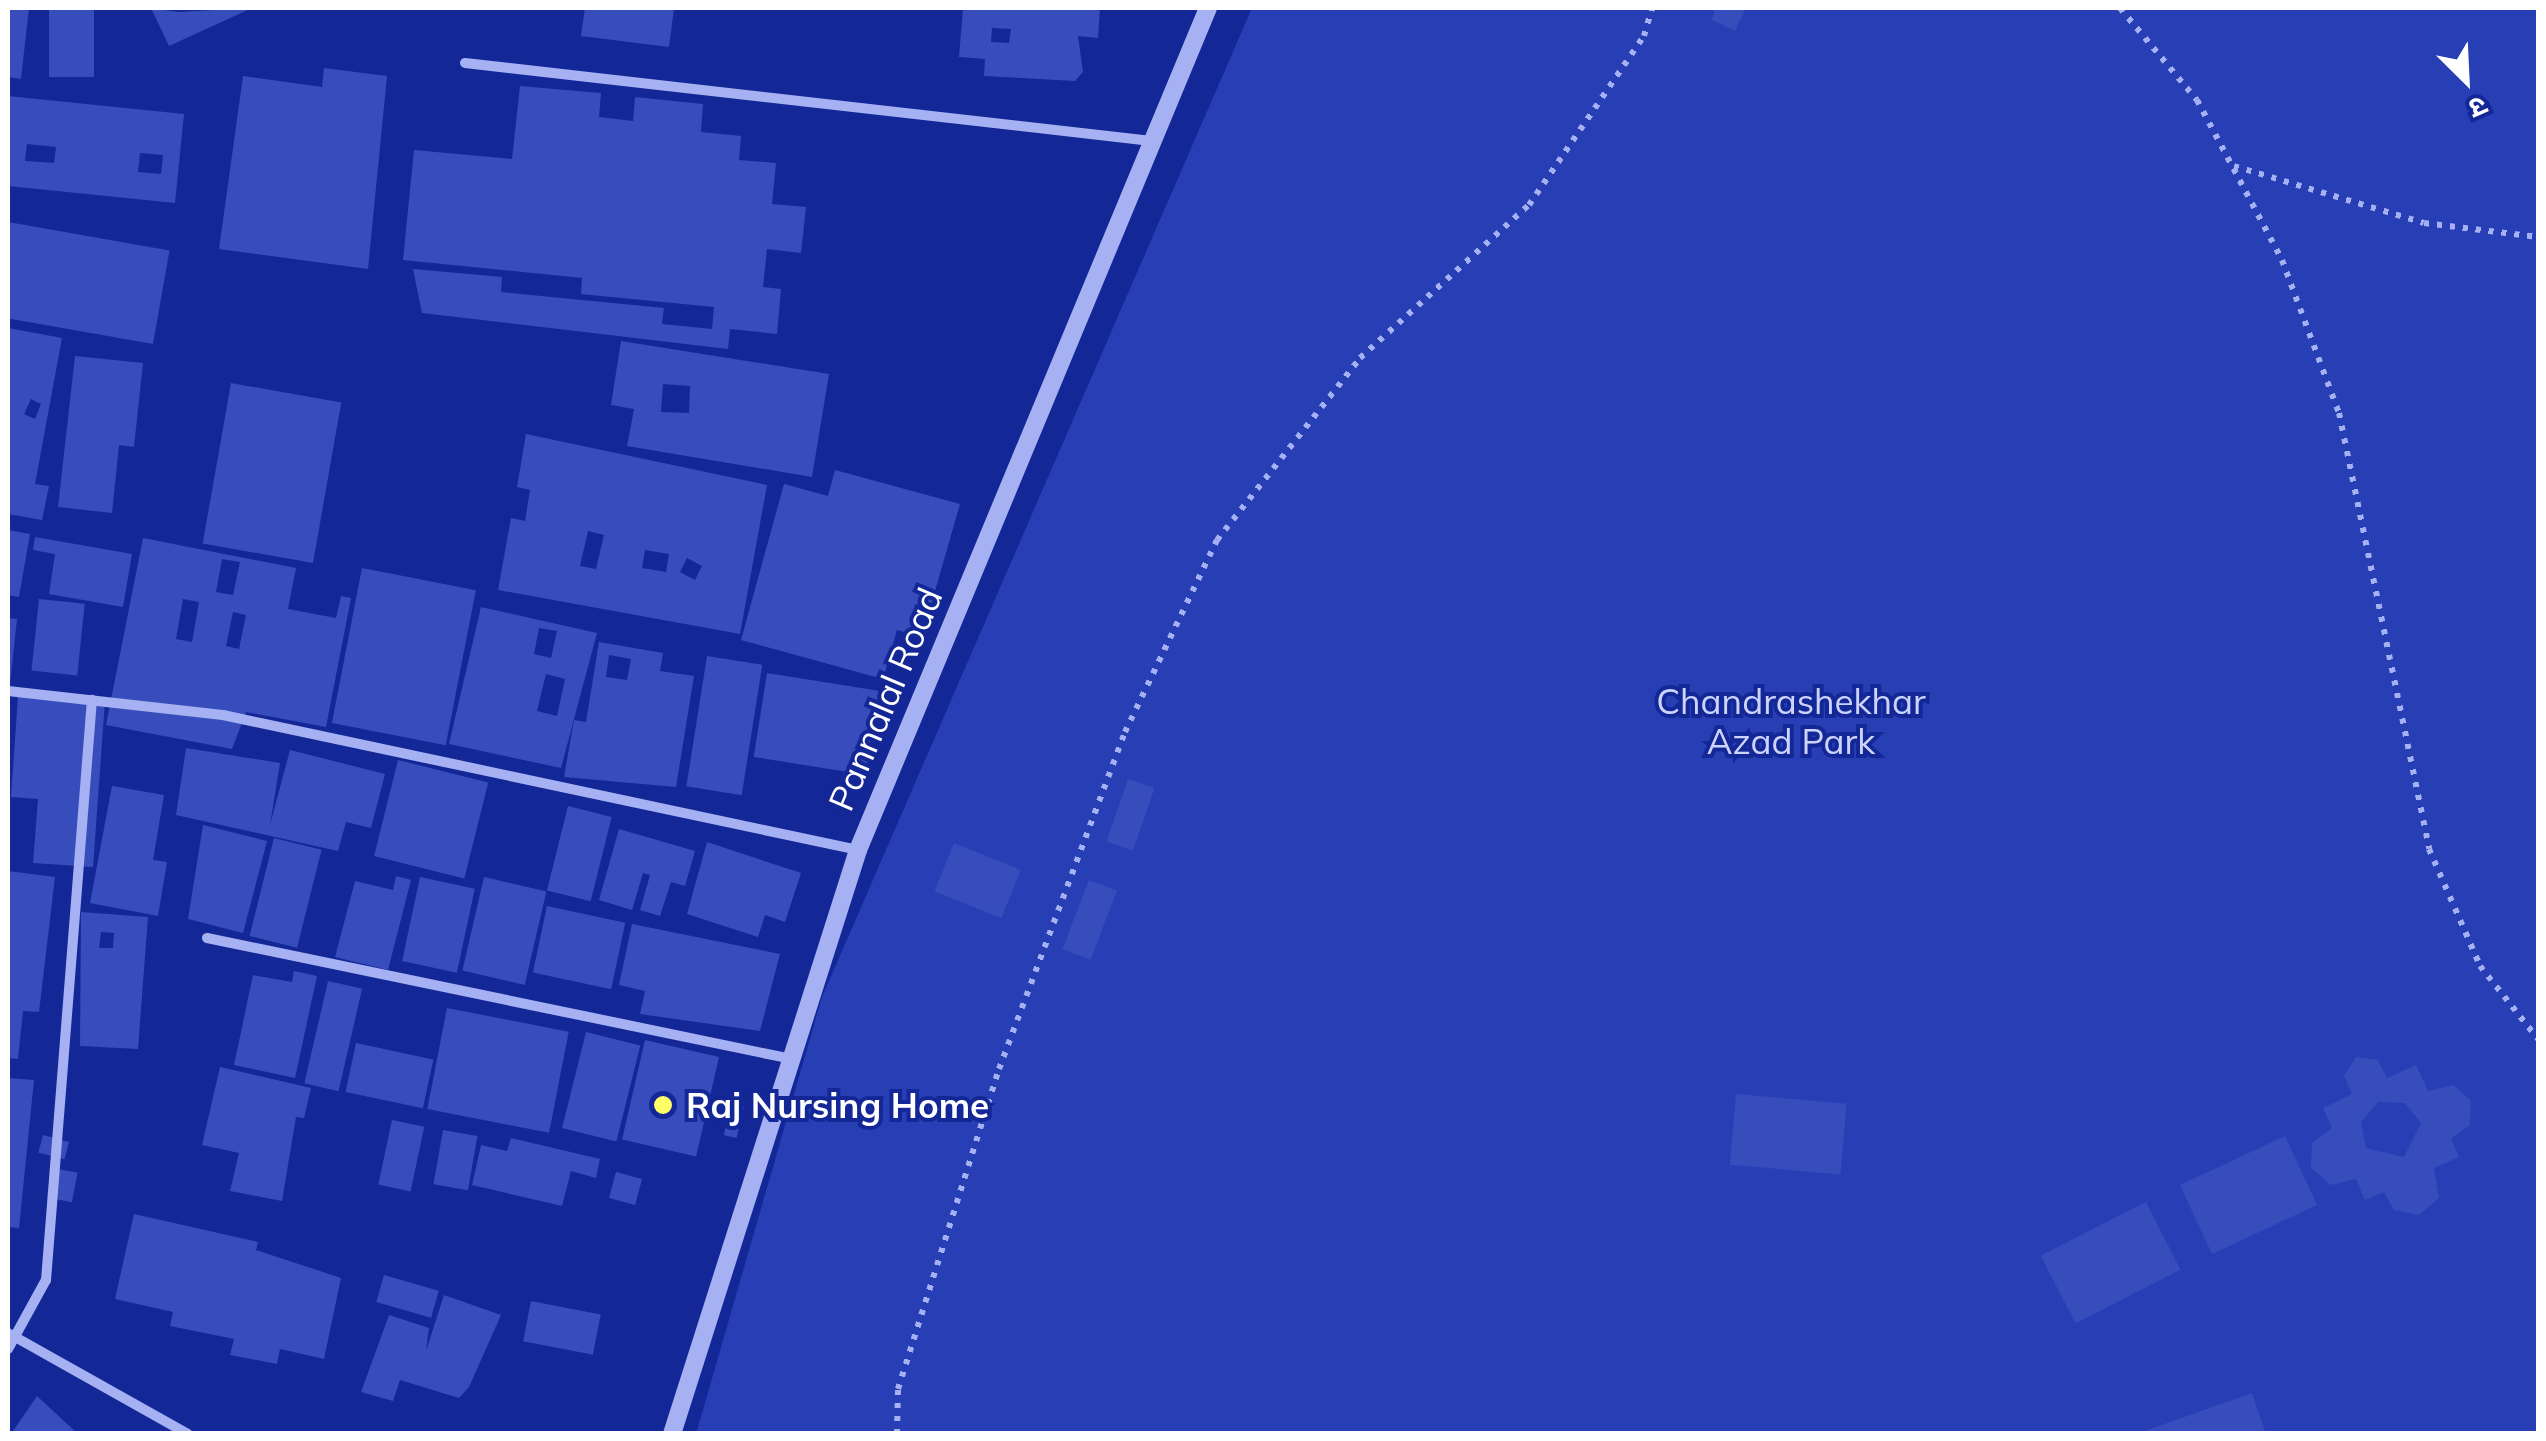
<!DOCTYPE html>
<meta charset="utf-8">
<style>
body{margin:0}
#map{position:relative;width:2546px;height:1441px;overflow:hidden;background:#142796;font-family:Mulish,"Noto Sans Devanagari",sans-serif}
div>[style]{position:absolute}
.green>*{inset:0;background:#273eb5}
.building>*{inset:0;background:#384dbc;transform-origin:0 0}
.path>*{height:6px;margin-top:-3px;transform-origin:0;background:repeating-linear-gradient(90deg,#a5b1f2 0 5px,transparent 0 13px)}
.minor>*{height:10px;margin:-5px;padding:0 5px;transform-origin:5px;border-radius:5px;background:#a5b1f2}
.tertiary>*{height:18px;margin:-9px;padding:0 9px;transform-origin:9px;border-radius:9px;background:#a5b1f2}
.dots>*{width:28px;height:28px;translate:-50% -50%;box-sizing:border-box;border:5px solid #142796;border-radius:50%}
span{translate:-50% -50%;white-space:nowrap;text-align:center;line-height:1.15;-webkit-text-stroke:8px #142796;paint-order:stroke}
.street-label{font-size:35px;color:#fff}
.park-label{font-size:35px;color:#ccd4fd}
.poi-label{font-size:35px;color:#fff;font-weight:700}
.left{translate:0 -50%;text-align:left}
.frame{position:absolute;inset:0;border:10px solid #fff;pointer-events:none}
.north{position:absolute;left:2416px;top:30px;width:100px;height:100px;-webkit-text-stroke:8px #142796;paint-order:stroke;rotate:156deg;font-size:28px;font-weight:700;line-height:40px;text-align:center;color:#fff}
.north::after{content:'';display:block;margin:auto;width:35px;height:45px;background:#fff;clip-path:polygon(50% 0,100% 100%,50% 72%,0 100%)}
</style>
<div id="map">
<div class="green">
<i style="clip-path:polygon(1252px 8px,2538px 8px,2538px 1433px,696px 1434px,822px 997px)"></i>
</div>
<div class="building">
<i style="clip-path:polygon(8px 8px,29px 8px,21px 79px,8px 77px)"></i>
<i style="left:49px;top:8px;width:45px;height:69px"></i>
<i style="clip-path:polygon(151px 8px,178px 12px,252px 8px,169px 46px)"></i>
<i style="clip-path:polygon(585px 8px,674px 8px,669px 47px,581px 36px)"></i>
<i style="clip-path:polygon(evenodd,963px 8px,1100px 8px,1098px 38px,1078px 36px,1083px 72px,1075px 81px,984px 76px,985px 59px,959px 57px,963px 8px,992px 28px,1011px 29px,1009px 43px,991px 42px,992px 28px)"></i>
<i style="clip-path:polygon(1715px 8px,1746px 8px,1735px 31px,1712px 20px)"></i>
<i style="clip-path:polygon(324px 68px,387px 76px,368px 269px,219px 249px,243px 76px,322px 87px)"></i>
<i style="clip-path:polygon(520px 86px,601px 93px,599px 117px,633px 121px,635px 97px,703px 104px,701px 132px,741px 136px,739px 160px,776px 163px,772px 204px,806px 207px,801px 253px,767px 249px,763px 287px,781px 289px,777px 334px,730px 329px,728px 349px,422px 313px,413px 269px,502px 277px,501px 292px,664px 308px,662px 324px,712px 329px,714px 307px,581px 294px,582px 278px,403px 260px,414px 150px,512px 159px)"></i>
<i style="clip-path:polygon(evenodd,8px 96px,184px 114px,175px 203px,8px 186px,8px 96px,27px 144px,56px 147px,54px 163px,25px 161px,27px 144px,8px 96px,140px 153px,163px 155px,161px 174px,138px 172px,140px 153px)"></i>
<i style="left:8px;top:222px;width:164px;height:95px;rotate:10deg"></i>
<i style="clip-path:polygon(evenodd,8px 328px,62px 338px,35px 484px,49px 486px,42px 520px,8px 514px,8px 328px,31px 399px,41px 404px,35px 419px,24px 414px,31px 399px)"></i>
<i style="clip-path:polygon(evenodd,621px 341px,829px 374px,812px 477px,627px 446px,634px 409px,611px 405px,621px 341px,663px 384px,690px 386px,689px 413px,661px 412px,663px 384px)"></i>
<i style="clip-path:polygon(75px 356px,143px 363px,134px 447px,119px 445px,112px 513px,58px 507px)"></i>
<i style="left:231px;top:383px;width:112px;height:163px;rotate:10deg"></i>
<i style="clip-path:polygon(evenodd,526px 434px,767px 485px,740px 634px,498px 590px,511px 518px,525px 521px,530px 490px,517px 487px,526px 434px,588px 531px,604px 535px,596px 569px,580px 566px,588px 531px,526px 434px,645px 550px,669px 554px,666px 572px,642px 568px,645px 550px,526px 434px,687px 558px,702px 566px,695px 580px,680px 572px,687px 558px)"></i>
<i style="clip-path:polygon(835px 470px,960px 504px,929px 612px,917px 609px,911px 634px,897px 630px,883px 679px,741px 640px,784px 484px,828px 496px)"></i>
<i style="clip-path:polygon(8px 530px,30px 534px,19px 597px,8px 595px)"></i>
<i style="clip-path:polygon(35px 537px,132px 554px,123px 607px,49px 594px,55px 554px,33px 550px)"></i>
<i style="clip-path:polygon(evenodd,143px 538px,296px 568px,288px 609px,336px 618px,341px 596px,351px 598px,326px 727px,246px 712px,232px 749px,106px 725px,143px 538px,222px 559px,240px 562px,233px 595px,216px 592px,222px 559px,143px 538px,183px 599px,199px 602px,192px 642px,176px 639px,183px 599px,143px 538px,233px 612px,246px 615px,239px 649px,226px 646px,233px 612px)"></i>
<i style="left:362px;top:568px;width:116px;height:158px;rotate:11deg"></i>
<i style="left:39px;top:599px;width:46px;height:72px;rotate:6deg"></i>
<i style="clip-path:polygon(evenodd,481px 607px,597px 633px,561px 768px,449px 744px,481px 607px,539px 628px,557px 631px,551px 658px,534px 654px,539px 628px,481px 607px,546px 674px,565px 679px,557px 716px,537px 711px,546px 674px)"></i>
<i style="clip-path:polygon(8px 618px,17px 619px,10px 684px,8px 684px)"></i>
<i style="clip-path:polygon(evenodd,599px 642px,663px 653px,660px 671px,694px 676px,676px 787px,564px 777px,574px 720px,586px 722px,599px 642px,609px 655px,631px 659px,627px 680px,606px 677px,609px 655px)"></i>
<i style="left:707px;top:656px;width:56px;height:132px;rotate:9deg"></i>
<i style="left:767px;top:673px;width:113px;height:85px;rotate:9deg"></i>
<i style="clip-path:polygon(18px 696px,105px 701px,93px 867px,33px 863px,38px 799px,11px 797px)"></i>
<i style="clip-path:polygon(186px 748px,280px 763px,270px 825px,290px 750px,385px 774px,371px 828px,346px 822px,338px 851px,176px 815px)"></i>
<i style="left:398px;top:760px;width:93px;height:99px;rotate:14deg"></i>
<i style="left:1128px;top:779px;width:28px;height:66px;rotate:19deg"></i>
<i style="clip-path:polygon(112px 786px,164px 795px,153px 860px,167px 862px,158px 916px,90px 903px)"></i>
<i style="left:568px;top:806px;width:45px;height:87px;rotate:14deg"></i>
<i style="clip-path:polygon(203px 825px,267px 841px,243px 933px,188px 919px)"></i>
<i style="clip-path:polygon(619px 829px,695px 851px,685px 886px,671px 882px,660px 916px,640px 910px,650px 875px,643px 873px,632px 910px,599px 900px)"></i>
<i style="left:274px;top:838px;width:49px;height:101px;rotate:14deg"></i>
<i style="clip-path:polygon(707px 842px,801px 873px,785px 922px,765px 915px,758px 937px,687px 914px)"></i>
<i style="left:954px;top:843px;width:72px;height:52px;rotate:22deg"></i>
<i style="clip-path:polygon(8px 871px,55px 877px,39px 1012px,23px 1011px,18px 1059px,8px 1058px)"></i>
<i style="clip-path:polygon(396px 876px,411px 880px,388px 970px,335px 957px,355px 881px,393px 890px)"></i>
<i style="left:420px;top:877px;width:56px;height:86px;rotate:12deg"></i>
<i style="left:484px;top:877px;width:64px;height:96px;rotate:13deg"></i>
<i style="left:1089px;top:880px;width:30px;height:74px;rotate:21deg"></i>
<i style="left:547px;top:906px;width:80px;height:68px;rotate:12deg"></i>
<i style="clip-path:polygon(evenodd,81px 912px,148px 917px,138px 1049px,80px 1046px,81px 912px,101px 932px,114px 933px,113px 948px,99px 948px,101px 932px)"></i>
<i style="clip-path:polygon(632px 924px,780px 954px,760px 1031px,640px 1014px,645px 991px,619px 985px)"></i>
<i style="clip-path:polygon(294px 971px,317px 976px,295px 1078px,234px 1065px,253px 975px,292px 982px)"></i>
<i style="left:328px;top:981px;width:35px;height:105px;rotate:13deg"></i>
<i style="left:447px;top:1008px;width:124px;height:103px;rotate:11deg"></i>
<i style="left:586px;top:1032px;width:56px;height:99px;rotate:14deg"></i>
<i style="left:645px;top:1040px;width:76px;height:102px;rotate:13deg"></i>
<i style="left:356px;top:1043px;width:79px;height:50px;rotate:12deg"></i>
<i style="clip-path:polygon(evenodd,2356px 1057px,2378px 1060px,2387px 1078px,2416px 1065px,2428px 1091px,2453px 1085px,2471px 1101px,2470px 1125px,2451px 1139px,2459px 1157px,2434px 1168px,2439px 1198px,2419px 1215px,2394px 1210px,2384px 1192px,2365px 1200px,2356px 1179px,2331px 1185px,2311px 1168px,2312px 1143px,2332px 1128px,2323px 1108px,2352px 1094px,2344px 1076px,2356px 1057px,2378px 1102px,2405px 1103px,2421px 1123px,2404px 1157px,2366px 1148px,2361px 1122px,2378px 1102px)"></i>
<i style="clip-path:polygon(220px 1067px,311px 1088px,304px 1118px,296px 1117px,282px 1201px,230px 1191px,239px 1153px,202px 1145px)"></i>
<i style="clip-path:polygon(8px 1078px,34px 1080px,19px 1228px,8px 1227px)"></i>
<i style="left:1736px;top:1094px;width:111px;height:71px;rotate:5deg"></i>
<i style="left:731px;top:1104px;width:13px;height:32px;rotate:13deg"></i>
<i style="left:392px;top:1120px;width:33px;height:66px;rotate:12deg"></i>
<i style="left:443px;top:1130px;width:35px;height:55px;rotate:10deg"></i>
<i style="left:43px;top:1135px;width:27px;height:18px;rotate:15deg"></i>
<i style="left:2285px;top:1136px;width:76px;height:116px;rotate:65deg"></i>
<i style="clip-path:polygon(511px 1138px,600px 1159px,596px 1178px,571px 1171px,562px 1206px,472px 1185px,481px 1145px,507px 1151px)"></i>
<i style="left:53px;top:1168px;width:25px;height:30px;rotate:11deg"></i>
<i style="left:616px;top:1172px;width:27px;height:27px;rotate:15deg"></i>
<i style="left:2146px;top:1202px;width:76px;height:118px;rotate:63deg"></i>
<i style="clip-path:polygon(134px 1214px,258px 1242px,256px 1250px,341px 1278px,324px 1359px,280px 1349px,277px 1364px,230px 1355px,234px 1339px,170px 1326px,173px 1312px,115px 1299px)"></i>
<i style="left:384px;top:1275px;width:57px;height:28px;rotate:16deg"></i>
<i style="clip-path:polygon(444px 1295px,501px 1315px,469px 1387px,459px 1398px,400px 1380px,393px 1401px,361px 1392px,389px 1315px,429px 1328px,426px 1351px)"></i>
<i style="left:531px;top:1301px;width:71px;height:41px;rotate:11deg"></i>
<i style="clip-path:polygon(2252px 1393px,2266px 1434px,2139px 1434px,2139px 1433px)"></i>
<i style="clip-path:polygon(37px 1396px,78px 1434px,11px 1434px)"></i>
</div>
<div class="path">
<i style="left:2120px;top:8px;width:120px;rotate:50.1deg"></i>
<i style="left:2197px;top:100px;width:181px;rotate:62deg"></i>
<i style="left:2282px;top:260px;width:163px;rotate:69.6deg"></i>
<i style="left:2339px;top:413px;width:445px;rotate:78.3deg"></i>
<i style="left:2429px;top:849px;width:128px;rotate:66.4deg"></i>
<i style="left:2480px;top:966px;width:93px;rotate:51.5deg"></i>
<i style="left:2234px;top:166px;width:198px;rotate:16.7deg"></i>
<i style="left:2424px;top:223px;width:115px;rotate:7deg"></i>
<i style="left:897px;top:1434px;width:45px;rotate:-88.7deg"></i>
<i style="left:898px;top:1389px;width:336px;rotate:-72.5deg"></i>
<i style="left:999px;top:1069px;width:360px;rotate:-69.5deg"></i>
<i style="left:1125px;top:732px;width:213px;rotate:-64.4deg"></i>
<i style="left:1217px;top:540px;width:231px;rotate:-51.8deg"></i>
<i style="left:1360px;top:358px;width:228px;rotate:-42.2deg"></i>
<i style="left:1529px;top:205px;width:204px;rotate:-55.8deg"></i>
<i style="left:1644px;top:36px;width:29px;rotate:-74deg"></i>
</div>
<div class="minor">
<i style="left:465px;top:63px;width:691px;rotate:6.48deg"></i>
<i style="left:8px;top:691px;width:216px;rotate:6.4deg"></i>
<i style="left:223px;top:715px;width:649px;rotate:12deg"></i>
<i style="left:207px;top:938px;width:592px;rotate:11.69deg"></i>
<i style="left:8px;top:1333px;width:206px;rotate:29.3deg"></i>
<i style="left:8px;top:1349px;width:79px;rotate:-61.2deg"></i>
<i style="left:46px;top:1280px;width:582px;rotate:-85.47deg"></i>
</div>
<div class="tertiary">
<i style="left:672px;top:1434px;width:613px;rotate:-72.33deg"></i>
<i style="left:858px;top:850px;width:912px;rotate:-67.43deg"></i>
</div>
<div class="dots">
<i style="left:663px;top:1105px;background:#ff6"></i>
</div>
<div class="street-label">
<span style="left:885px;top:699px;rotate:-67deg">Pannalal Road</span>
</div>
<div class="park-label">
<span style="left:1791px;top:721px">Chandrashekhar<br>Azad Park</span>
</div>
<div class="poi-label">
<span class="left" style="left:686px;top:1105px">Raj Nursing Home</span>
</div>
<div class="frame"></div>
<div class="north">उ</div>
</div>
